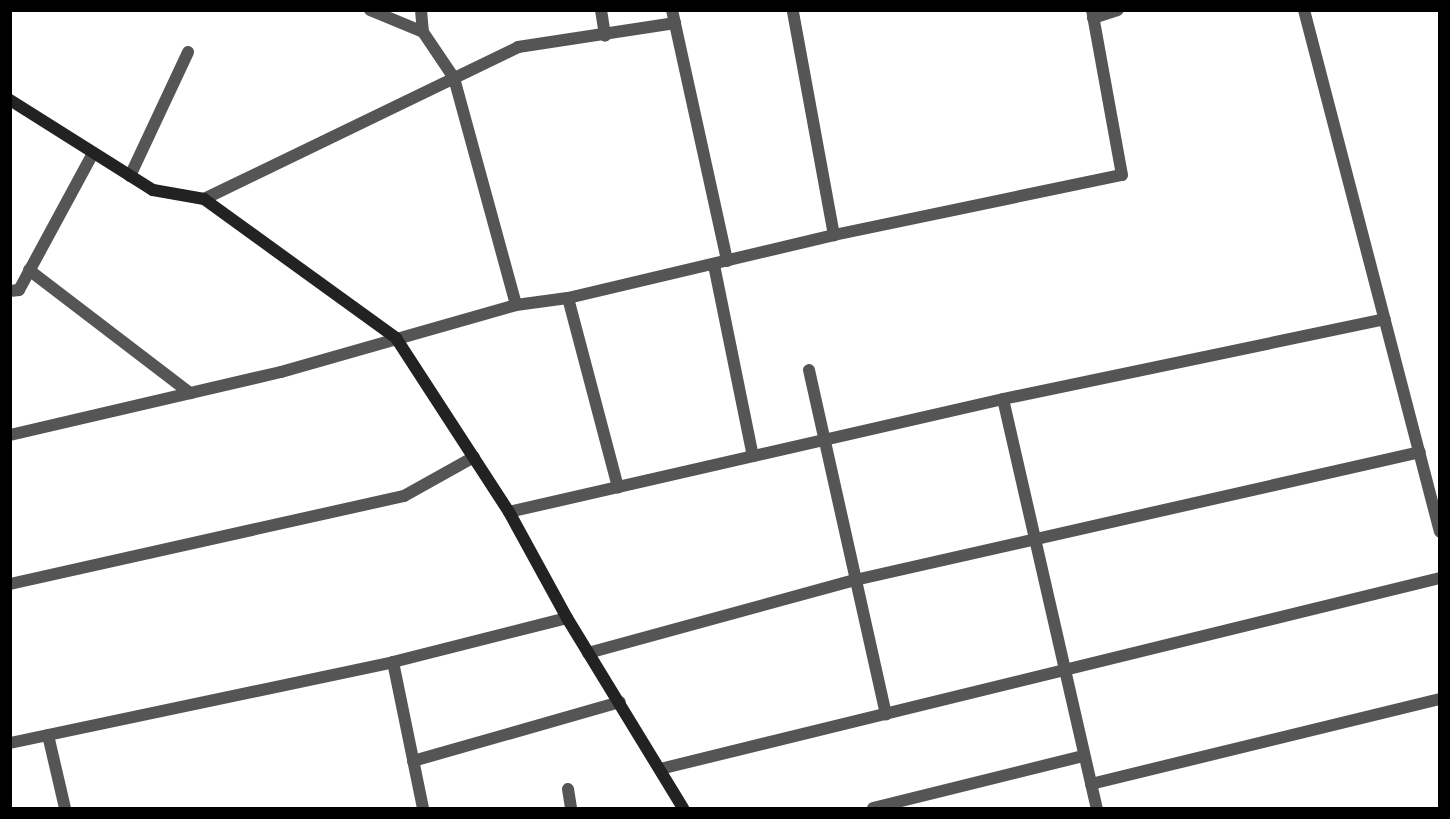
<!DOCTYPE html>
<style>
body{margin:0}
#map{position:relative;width:1450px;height:819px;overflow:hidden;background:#fff;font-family:"Open Sans",sans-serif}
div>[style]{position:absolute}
.street>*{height:12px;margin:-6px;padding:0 6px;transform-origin:6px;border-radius:6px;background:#555}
.secondary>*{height:12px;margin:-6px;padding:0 6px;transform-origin:6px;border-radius:6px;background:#222}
span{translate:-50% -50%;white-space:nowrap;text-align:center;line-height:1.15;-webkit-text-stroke:4.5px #fff;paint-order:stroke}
.frame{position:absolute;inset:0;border:12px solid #000;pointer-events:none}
</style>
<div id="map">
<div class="street">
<i style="left:370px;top:10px;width:57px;rotate:22.5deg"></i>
<i style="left:421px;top:10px;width:22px;rotate:85deg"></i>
<i style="left:423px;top:32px;width:55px;rotate:56deg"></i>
<i style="left:454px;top:78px;width:235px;rotate:74.7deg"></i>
<i style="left:601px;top:10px;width:26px;rotate:81deg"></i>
<i style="left:672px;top:10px;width:257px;rotate:77.6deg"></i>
<i style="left:1304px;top:10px;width:539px;rotate:75.4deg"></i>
<i style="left:793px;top:12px;width:227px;rotate:79.6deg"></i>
<i style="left:1093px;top:18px;width:26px;rotate:-18deg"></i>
<i style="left:130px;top:176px;width:137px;rotate:-64.9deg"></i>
<i style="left:204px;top:199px;width:349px;rotate:-25.8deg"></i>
<i style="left:518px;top:47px;width:159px;rotate:-8.7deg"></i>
<i style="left:714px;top:265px;width:195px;rotate:78.5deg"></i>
<i style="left:29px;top:270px;width:203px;rotate:37.4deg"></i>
<i style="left:10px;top:291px;width:9px;rotate:-6deg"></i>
<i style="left:19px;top:290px;width:156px;rotate:-61.6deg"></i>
<i style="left:568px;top:298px;width:196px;rotate:75.2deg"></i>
<i style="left:809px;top:370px;width:353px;rotate:77.4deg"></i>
<i style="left:1003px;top:399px;width:420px;rotate:77.1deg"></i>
<i style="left:10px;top:435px;width:278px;rotate:-13.1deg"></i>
<i style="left:281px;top:372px;width:244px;rotate:-15.9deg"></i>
<i style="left:516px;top:305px;width:52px;rotate:-7.7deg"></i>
<i style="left:568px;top:298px;width:273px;rotate:-13.3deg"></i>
<i style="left:834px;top:235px;width:294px;rotate:-11.8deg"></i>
<i style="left:1122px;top:175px;width:168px;rotate:-100.3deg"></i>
<i style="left:509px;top:512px;width:507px;rotate:-12.88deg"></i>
<i style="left:1003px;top:399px;width:390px;rotate:-11.8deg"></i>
<i style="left:10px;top:584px;width:404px;rotate:-12.6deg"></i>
<i style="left:404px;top:496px;width:80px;rotate:-29.1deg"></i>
<i style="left:588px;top:653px;width:277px;rotate:-15.3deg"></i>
<i style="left:855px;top:580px;width:579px;rotate:-12.76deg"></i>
<i style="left:393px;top:662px;width:149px;rotate:78.4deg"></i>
<i style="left:48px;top:735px;width:75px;rotate:76.9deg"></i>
<i style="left:10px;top:743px;width:391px;rotate:-11.9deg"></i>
<i style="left:393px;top:662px;width:179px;rotate:-14.2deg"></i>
<i style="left:413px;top:761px;width:215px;rotate:-15.9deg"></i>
<i style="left:660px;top:769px;width:803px;rotate:-13.76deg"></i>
<i style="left:1091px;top:784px;width:359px;rotate:-13.7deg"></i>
<i style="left:568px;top:789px;width:19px;rotate:81deg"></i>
<i style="left:873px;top:808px;width:216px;rotate:-13.9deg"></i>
</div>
<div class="secondary">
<i style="left:10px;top:100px;width:169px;rotate:32.2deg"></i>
<i style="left:153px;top:190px;width:52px;rotate:10deg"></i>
<i style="left:204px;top:199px;width:237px;rotate:35.9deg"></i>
<i style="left:396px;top:338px;width:207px;rotate:57deg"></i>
<i style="left:509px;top:512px;width:121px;rotate:61.3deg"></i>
<i style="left:567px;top:618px;width:223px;rotate:58.6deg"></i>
</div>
<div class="frame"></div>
</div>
